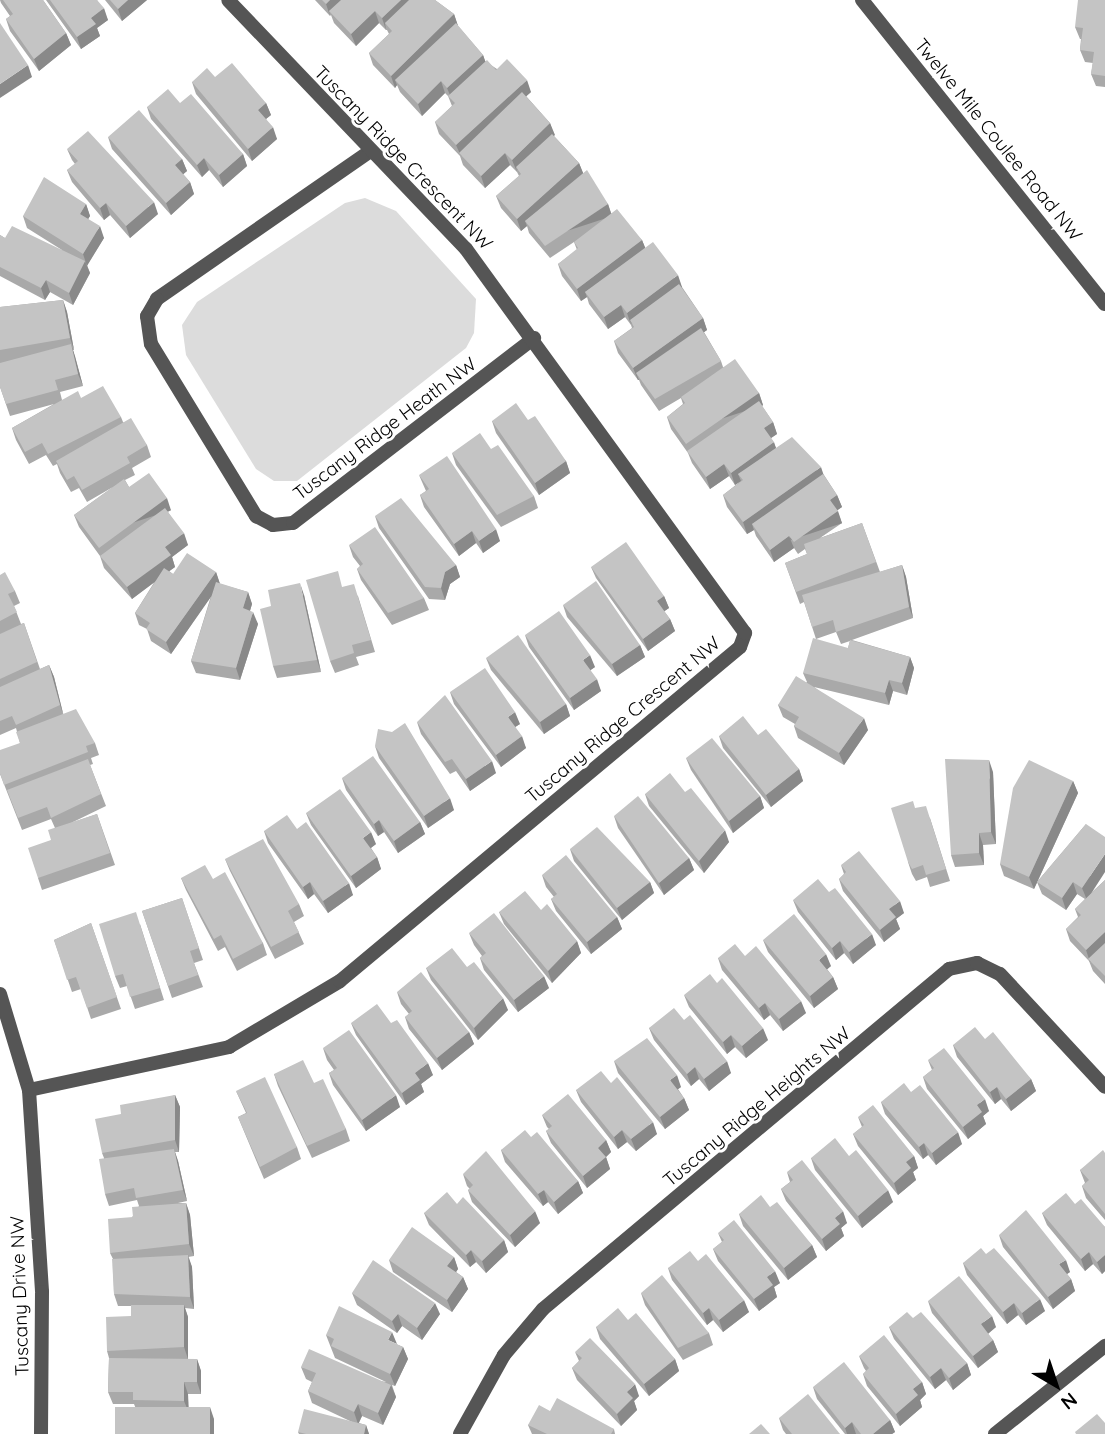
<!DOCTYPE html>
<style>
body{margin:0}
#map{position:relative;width:1105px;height:1434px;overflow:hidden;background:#fff;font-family:Quicksand,sans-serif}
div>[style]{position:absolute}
.green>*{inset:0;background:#dcdcdc}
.minor>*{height:14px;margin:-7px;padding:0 7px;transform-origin:7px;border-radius:7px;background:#555}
.tertiary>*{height:14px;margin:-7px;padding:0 7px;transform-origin:7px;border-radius:7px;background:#555}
.wall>*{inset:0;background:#a9a9a9}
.shaded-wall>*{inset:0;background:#898989;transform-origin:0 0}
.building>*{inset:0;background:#c4c4c4;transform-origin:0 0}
span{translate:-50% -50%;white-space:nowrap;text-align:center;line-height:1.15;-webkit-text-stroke:6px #fff;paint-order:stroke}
.street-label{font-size:19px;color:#000}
.north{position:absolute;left:1021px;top:1350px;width:70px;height:70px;-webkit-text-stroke:5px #fff;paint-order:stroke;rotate:141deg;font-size:19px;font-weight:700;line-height:28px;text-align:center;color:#000}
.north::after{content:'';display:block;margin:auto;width:24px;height:32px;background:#000;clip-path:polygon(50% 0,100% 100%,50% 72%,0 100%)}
</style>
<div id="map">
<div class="green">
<i style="clip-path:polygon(365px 198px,396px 211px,476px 299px,474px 333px,466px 348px,297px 481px,274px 481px,256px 469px,186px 355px,182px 325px,197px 302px,345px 203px)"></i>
</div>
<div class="minor">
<i style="left:369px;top:152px;width:258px;rotate:145.3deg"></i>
<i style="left:157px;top:299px;width:20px;rotate:120deg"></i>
<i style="left:147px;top:316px;width:28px;rotate:82deg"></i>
<i style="left:151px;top:344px;width:202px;rotate:58.6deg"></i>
<i style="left:256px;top:516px;width:19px;rotate:28deg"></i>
<i style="left:273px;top:525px;width:20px;rotate:-6deg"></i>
<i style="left:293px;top:523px;width:304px;rotate:-37.5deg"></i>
<i style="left:0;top:994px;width:100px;rotate:73.2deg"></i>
<i style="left:29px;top:1090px;width:202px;rotate:86.3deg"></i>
<i style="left:42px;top:1292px;width:142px;rotate:90.4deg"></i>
<i style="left:29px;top:1090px;width:205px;rotate:-12.1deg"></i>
<i style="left:229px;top:1047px;width:129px;rotate:-30.7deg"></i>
<i style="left:340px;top:981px;width:521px;rotate:-39.86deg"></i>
<i style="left:740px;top:647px;width:15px;rotate:-70deg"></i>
<i style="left:745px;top:633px;width:475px;rotate:-126deg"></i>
<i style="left:466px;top:249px;width:344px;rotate:-133.7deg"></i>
<i style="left:460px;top:1434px;width:90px;rotate:-60.9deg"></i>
<i style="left:504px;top:1355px;width:60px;rotate:-49.7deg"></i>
<i style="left:543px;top:1309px;width:530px;rotate:-39.94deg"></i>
<i style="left:949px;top:969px;width:29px;rotate:-12deg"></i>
<i style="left:977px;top:963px;width:25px;rotate:26deg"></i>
<i style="left:1000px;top:974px;width:154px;rotate:47.1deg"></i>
<i style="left:995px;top:1434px;width:141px;rotate:-38.7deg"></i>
</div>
<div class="tertiary">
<i style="left:862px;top:0;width:389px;rotate:51.4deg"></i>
</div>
<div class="wall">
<i style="clip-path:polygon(0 0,43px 0,66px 33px,71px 45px,39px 71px,10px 31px,6px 19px,10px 16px,1px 3px)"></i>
<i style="clip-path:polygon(46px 0,97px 0,108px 20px,97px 28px,100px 36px,81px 49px)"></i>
<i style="clip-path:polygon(105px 0,147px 0,122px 21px)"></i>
<i style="clip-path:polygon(315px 0,435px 0,454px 14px,458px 26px,483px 55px,485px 61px,531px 92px,526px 96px,550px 123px,554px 136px,579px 163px,583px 174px,608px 204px,611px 213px,642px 240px,645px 248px,682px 287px,703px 318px,707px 330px,704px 332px,721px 361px,723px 367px,759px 393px,763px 405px,762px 406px,773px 422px,777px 434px,771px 438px,776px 448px,824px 475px,837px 495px,842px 507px,837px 510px,842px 523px,820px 538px,862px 523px,880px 572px,902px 565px,906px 577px,913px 618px,852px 640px,910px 657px,914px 668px,907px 695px,893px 691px,889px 705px,814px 687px,868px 730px,844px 765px,798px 738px,794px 726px,795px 724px,783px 717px,778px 705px,807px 682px,803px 673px,848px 648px,850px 641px,841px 644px,836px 632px,816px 639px,804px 602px,800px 604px,785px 563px,807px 554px,805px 549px,798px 554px,794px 548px,774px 562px,756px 536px,754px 530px,747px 534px,727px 507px,723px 495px,741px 481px,735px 485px,729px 476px,710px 489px,692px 463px,688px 453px,671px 429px,667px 417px,683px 404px,681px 398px,659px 411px,641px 385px,639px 380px,638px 380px,618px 353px,614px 341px,632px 328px,631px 325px,625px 317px,608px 329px,589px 304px,587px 297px,581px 301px,562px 276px,558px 264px,577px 250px,574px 242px,550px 258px,529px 233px,527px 226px,521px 231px,501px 208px,496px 196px,519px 176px,517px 172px,510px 165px,485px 188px,463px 165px,460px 156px,439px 134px,435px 122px,452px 106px,448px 96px,445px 93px,422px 116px,400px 92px,397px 85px,395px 88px,373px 65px,369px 53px,389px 34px,387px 30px,386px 30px,379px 23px,356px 46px,334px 23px,331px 15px,330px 16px)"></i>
<i style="clip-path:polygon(1105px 0,1105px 87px,1096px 86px,1091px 74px,1093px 63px,1085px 62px,1080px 50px,1081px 39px,1080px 39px,1075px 27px)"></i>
<i style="clip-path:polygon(215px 77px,266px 103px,271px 115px,266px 119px,277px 139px,252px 161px,196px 94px,192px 82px)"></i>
<i style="clip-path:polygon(180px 103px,243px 154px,247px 166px,223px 187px,209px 170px,202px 177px,151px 119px,147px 107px)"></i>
<i style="clip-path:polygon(108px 137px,182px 159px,187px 171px,183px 174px,190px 182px,194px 194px,171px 215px,112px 149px)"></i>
<i style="clip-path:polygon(67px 149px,158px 214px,130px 238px,110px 215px,104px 220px,72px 182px,67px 170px,75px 164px,72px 160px)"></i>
<i style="clip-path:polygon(86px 204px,90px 216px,88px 219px,104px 238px,87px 265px,90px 273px,73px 305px,50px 292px,45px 300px,0 276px,0 235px,5px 238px,62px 250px,27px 228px,23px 216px)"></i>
<i style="clip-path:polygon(63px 300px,67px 312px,74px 350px,73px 350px,83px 386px,60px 392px,62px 400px,81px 398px,121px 417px,123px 422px,147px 445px,151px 457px,132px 468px,135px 475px,125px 480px,129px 487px,171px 510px,168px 512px,188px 545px,172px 557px,175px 567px,169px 571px,173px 574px,216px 572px,220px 584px,248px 592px,252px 604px,250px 611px,258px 624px,240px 680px,196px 673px,191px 661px,211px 596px,171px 654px,151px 641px,147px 629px,139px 625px,135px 613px,155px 581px,132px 599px,104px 568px,100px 556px,79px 527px,74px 515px,113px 487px,87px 502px,79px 488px,71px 492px,60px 473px,57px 464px,53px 466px,46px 455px,29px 464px,16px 440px,12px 428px,54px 404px,10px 416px,0 387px,0 307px)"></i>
<i style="clip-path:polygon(528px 420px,566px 461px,570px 473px,539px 495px,496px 433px,492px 421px)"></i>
<i style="clip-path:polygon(452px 453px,534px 496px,538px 508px,501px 527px,456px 465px)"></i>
<i style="clip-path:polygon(419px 475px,500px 541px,483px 553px,476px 543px,459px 556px,424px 507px,420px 495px,426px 491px)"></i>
<i style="clip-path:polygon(375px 516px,456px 565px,460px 577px,450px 584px,445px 600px,429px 599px,379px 528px)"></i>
<i style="clip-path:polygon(349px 545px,424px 598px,429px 610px,392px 625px,361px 580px,357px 569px,360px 566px,353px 557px)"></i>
<i style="clip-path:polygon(591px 567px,664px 596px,669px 608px,664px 611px,670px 619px,675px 631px,648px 651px,596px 578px)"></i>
<i style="clip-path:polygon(0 575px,15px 591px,20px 603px,14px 606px,21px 624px,24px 623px,40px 669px,49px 665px,54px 677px,63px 714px,95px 743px,99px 755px,91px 758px,93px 764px,90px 765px,106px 806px,71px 823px,97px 814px,115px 865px,42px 890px,38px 878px,55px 828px,51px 819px,22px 830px,0 774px,20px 743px,16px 728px,0 735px)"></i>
<i style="clip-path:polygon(343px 587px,358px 596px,375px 652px,356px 657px,359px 665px,335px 673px,330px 661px)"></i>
<i style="clip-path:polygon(304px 595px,321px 672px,277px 678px,273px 666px,271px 606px)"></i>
<i style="clip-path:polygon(563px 605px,640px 645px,645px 657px,617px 676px,567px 617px)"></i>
<i style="clip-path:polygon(525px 635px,595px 667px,590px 670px,601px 691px,574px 710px,529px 647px)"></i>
<i style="clip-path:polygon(486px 658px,566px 704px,570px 716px,544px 734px,491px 670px)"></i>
<i style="clip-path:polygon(450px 692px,520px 724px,515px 727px,526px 748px,501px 767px,454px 704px)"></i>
<i style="clip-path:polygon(417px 722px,496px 773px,470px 791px,456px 771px,450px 774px,421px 734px)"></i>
<i style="clip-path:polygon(758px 735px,799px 769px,803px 781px,771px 807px,723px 748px,719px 736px)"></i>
<i style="clip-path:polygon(375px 746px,454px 810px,428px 828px,379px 758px)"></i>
<i style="clip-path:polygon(686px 758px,760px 796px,764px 808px,733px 833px,691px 770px)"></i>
<i style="clip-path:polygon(993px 772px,996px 844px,983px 845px,984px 865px,955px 867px,951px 855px)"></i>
<i style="clip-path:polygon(342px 778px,420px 822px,425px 834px,398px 853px,384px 832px,378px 836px,346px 790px)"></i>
<i style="clip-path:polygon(1073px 781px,1078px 793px,1034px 889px,1004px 876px,1000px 864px)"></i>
<i style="clip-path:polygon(685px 792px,729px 842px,704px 873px,649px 806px,645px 794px)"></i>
<i style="clip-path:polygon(916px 808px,930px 818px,950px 881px,930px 887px,927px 877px,916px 881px,912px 874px,908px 862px)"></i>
<i style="clip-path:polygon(306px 813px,376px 844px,371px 848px,377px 857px,381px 869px,356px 888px,311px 825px)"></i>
<i style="clip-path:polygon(614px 816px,689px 858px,694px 870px,664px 895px,618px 828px)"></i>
<i style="clip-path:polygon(1086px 824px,1091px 893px,1105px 880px,1105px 984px,1093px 971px,1089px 961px,1070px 941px,1066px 929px,1078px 917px,1075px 909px,1085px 899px,1077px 894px,1066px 910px,1042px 894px,1037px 882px)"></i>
<i style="clip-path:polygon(297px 829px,353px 895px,328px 913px,314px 894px,308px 899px,268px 843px,264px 831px)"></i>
<i style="clip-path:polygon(570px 849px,650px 882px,654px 893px,622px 920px,574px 861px)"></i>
<i style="clip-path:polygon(225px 859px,299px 904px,304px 916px,294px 922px,304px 944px,275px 959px,230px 871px)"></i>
<i style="clip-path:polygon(841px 865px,904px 913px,896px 919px,900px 929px,884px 942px,843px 891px,839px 879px,844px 874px)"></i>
<i style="clip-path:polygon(542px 875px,617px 917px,622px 929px,591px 954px,556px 911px,551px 899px,554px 897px,546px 887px)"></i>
<i style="clip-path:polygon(181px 878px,213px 879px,263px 943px,267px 955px,237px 971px,225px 947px,218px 951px,186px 890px)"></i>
<i style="clip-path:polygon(182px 898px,203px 960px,194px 963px,203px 987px,172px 998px,142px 911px)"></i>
<i style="clip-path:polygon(793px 900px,876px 945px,853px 964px,844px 953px,836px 960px,798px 912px)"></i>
<i style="clip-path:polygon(541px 910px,577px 941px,581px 953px,552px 983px,504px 924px,499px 912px)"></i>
<i style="clip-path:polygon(91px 923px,121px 1009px,91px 1019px,81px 989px,72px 992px,54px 940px)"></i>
<i style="clip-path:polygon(140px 924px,164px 1000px,135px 1009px,127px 986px,120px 988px,115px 976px)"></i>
<i style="clip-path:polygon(469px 933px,549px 988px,518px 1012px,484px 970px,480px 958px,482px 956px,474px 945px)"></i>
<i style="clip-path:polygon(763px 940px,831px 966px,827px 969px,833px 977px,838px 989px,814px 1008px,768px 952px)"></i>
<i style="clip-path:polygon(745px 956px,806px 1013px,783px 1031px,770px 1015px,764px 1020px,722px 970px,718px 958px)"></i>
<i style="clip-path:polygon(467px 967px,508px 1010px,478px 1040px,431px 980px,426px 968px)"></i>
<i style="clip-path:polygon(397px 992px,469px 1032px,474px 1044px,442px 1070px,409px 1029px,405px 1017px,409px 1014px,401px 1004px)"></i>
<i style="clip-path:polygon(684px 995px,768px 1040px,746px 1058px,735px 1047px,727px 1054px,689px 1007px)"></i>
<i style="clip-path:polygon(684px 1020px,731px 1073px,709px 1091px,699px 1079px,691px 1086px,654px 1040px,649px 1028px)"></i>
<i style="clip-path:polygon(351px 1023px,433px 1075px,421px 1084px,424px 1092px,406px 1105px,356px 1035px)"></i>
<i style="clip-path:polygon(985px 1039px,1031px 1079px,1036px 1091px,1011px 1111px,1001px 1099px,995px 1104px,957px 1057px,953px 1045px)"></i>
<i style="clip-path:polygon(323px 1048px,400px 1107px,366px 1131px,333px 1085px,329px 1073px,334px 1070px,327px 1060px)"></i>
<i style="clip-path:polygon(928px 1060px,989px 1111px,983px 1116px,986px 1124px,968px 1139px,927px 1089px,923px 1077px,932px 1070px)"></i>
<i style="clip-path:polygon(614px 1061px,681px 1087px,678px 1089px,684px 1098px,689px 1110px,665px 1129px,618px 1073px)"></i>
<i style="clip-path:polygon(274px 1074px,314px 1083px,346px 1129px,350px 1141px,312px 1158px,278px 1086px)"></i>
<i style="clip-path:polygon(611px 1083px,657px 1134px,636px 1151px,627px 1142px,618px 1149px,581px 1102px,576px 1090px)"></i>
<i style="clip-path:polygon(236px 1091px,297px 1147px,301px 1159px,264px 1179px,238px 1117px,246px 1113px)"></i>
<i style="clip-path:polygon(911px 1092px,962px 1144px,936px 1165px,928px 1155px,923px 1159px,885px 1114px,881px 1102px)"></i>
<i style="clip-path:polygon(175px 1095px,180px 1107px,179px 1152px,175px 1152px,178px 1161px,187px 1201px,178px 1203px,186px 1203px,190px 1215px,194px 1256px,188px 1257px,192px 1267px,194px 1309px,185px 1308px,188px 1317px,188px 1359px,197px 1359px,201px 1371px,201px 1394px,188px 1394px,188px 1407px,214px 1419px,136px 1409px,134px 1404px,113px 1404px,108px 1392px,109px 1358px,107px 1351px,131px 1316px,131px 1306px,118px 1306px,114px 1294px,113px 1259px,110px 1253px,139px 1206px,137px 1200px,109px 1206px,105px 1194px,104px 1158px,102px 1153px,121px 1114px)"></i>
<i style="clip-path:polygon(542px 1115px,606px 1140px,611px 1152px,606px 1157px,610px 1169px,587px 1188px,551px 1143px,546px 1131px,549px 1129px,547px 1127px)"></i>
<i style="clip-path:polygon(858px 1117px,914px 1156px,918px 1168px,913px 1172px,916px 1180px,898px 1195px,858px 1146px,853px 1134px,862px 1127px)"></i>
<i style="clip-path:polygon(531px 1137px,578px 1181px,583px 1193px,558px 1214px,548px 1202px,543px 1206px,505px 1162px,501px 1150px)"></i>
<i style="clip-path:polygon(1105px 1153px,1105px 1220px,1086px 1198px,1082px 1186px,1085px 1183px,1080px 1170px)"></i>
<i style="clip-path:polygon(849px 1156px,893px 1202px,862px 1228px,815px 1170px,811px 1158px)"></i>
<i style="clip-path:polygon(787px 1172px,847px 1223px,841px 1228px,844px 1236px,826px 1251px,786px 1201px,781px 1189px,790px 1182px)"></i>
<i style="clip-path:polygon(463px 1174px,540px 1223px,515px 1247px,472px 1202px,468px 1190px,470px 1189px,467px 1186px)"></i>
<i style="clip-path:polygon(457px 1204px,504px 1240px,508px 1252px,486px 1273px,476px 1262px,470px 1267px,429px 1225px,424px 1213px)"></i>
<i style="clip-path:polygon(1075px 1204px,1105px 1227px,1105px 1271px,1102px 1274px,1093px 1264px,1085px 1271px,1047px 1225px,1042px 1213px)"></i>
<i style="clip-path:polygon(770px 1207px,812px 1245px,817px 1257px,788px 1280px,743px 1226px,739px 1214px)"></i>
<i style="clip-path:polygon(718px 1233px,780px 1283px,774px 1287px,777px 1297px,759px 1311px,718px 1261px,713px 1249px,722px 1242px)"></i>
<i style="clip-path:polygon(999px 1235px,1070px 1272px,1067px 1274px,1071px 1279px,1075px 1291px,1053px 1309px,1003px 1247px)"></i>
<i style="clip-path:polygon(986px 1254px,1045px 1311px,1026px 1325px,1018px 1315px,1007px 1324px,967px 1275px,963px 1263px)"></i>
<i style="clip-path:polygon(454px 1257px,458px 1269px,456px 1272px,463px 1277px,468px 1289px,452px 1312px,393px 1272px,389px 1260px)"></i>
<i style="clip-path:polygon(698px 1261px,749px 1312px,723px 1332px,713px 1320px,707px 1325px,672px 1280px,668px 1268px)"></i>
<i style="clip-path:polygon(352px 1293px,440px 1314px,422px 1340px,402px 1326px,397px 1333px,357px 1305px)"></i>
<i style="clip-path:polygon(641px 1293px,709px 1333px,713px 1345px,683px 1360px,645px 1305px)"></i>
<i style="clip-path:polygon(928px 1301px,996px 1327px,988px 1334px,993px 1340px,998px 1352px,978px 1368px,932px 1313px)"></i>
<i style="clip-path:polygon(913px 1318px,967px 1363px,971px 1375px,953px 1390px,946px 1380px,935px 1389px,894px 1339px,889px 1327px)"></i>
<i style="clip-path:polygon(628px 1320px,675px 1359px,679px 1371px,649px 1396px,600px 1339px,596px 1327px)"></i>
<i style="clip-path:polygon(326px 1335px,396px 1344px,403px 1347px,408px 1359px,395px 1386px,392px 1385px,396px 1397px,383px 1425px,362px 1416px,359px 1423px,366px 1425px,369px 1434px,299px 1434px,298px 1432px,352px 1422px,312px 1403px,308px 1391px,312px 1382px,306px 1379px,301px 1367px,386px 1382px,335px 1358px)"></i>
<i style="clip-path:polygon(575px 1352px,639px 1396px,634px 1401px,637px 1410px,621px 1426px,577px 1380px,572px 1368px,579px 1361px)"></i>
<i style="clip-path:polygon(859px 1356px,922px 1382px,926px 1394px,920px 1400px,922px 1407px,900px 1426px,867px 1386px,863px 1374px,866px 1371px,864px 1368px)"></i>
<i style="clip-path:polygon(813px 1387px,890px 1420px,895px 1432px,892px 1434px,845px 1434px,817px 1399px)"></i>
<i style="clip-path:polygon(550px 1411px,614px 1429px,615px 1434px,532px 1434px,528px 1425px)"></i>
<i style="clip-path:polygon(779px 1418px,840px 1434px,786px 1434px,783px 1430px)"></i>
</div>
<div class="shaded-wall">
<i style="clip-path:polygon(128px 0,147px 0,122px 21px,118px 9px)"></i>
<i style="clip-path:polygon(330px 0,347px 0,329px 11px,330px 16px,326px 4px)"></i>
<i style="clip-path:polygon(401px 0,418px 0,385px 23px,386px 30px,382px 18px)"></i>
<i style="clip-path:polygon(104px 8px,108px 20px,97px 28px,100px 36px,81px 49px,77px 37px,91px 18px)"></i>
<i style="clip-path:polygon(375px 11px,379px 23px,356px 46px,351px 34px)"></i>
<i style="clip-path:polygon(454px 14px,458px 26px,395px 80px,397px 85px,395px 88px,391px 76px)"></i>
<i style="clip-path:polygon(66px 33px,71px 45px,39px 71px,34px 59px)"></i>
<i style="clip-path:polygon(483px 55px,487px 66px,452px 100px,447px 88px)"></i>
<i style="clip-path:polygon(28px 65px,32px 77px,0 98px,0 84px)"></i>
<i style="clip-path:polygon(527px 80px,531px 92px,462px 156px,460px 154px,456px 145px)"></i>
<i style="clip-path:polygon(441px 81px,445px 93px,422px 116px,418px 104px)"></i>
<i style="clip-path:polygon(266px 103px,271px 115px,262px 122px,258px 110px)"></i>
<i style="clip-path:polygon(550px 123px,555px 135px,518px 170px,516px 167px,517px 172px,512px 160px)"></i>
<i style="clip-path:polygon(273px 127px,277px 139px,252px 161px,248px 149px)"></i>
<i style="clip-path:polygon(505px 153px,510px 165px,485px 188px,481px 176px)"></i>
<i style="clip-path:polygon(243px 154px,247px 166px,223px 187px,219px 175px)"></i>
<i style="clip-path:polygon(204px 158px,209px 170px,202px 177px,197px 165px)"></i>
<i style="clip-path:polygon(182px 159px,187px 171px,180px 177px,175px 165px)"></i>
<i style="clip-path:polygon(579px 163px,584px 175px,525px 221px,527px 226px,521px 231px,517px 219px)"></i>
<i style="clip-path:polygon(190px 182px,194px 194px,171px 215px,166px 203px)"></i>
<i style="clip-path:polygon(154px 202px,158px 214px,130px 238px,126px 226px)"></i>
<i style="clip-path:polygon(106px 203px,110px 215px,104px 220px,100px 208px)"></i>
<i style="clip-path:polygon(86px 204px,90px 216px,84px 226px,80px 214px)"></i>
<i style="left:608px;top:204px;width:13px;height:76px;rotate:72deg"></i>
<i style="clip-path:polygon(100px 226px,104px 238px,87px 266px,83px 254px)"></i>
<i style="clip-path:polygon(642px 240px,647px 252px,585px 292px,587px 297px,581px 301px,577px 289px)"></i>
<i style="clip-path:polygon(85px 261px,90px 273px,73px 305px,69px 293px)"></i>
<i style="clip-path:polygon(678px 275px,682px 287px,632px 324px,630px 320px,631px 325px,627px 313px)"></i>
<i style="clip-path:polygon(46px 280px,50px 292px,45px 300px,41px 288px)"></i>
<i style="clip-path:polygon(63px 300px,67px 312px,74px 350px,70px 338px)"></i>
<i style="clip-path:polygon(621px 305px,625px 317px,608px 329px,604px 317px)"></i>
<i style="clip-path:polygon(703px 318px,707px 330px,640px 378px,636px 373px,639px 380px,638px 380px,633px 368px)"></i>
<i style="clip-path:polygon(71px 344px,75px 356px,83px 386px,78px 374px)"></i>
<i style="left:759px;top:393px;width:13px;height:89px;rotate:72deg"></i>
<i style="clip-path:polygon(773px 422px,777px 434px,768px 440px,764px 428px)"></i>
<i style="clip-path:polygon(774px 442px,778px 454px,738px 474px,741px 481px,735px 485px,731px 473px)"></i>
<i style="clip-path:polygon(566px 461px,570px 473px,539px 495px,535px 483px)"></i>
<i style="clip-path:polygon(724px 464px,729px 476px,710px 489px,706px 477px)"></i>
<i style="clip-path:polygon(821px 467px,825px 479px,752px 524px,754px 530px,747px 534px,743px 522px)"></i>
<i style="clip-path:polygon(837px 495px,842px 507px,835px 512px,830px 500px)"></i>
<i style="left:167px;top:498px;width:13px;height:84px;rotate:72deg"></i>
<i style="left:838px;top:511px;width:13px;height:54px;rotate:72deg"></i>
<i style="clip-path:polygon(496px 529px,500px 541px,483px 553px,479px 541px)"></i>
<i style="clip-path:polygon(472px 531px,476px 543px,459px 556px,454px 544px)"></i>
<i style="clip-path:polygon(184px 533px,188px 545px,172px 557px,175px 567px,132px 599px,127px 587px,165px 547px)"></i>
<i style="clip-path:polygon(789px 536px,794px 548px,774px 562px,770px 550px)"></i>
<i style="clip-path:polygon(456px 565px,460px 577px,450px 584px,445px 600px,441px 588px,445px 572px)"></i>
<i style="clip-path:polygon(902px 565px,906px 577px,913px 618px,909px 607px)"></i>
<i style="clip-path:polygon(216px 572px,220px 584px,171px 654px,166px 642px)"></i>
<i style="clip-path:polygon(300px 583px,304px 595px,321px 672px,317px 660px)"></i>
<i style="clip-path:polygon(248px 592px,252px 604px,247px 620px,243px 608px)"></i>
<i style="clip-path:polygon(664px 596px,669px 608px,662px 613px,657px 601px)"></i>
<i style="clip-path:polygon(253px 612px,258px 624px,240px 680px,236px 668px)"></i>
<i style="clip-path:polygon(670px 619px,675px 631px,648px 651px,643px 639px)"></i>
<i style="clip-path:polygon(640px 645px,645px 657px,617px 676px,612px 664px)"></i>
<i style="clip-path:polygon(590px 655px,595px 667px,588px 672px,583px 660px)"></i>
<i style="clip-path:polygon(910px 657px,914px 668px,907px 695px,902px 683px)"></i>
<i style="clip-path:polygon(49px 665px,54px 677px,64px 717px,60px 705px)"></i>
<i style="clip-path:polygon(597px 679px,601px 691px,574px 710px,570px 698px)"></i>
<i style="clip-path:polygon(889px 680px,893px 691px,889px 705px,885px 693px)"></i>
<i style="clip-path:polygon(566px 704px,570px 716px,544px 734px,540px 722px)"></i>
<i style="clip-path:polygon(515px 712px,520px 724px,512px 729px,508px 717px)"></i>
<i style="clip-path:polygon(864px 718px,868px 730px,844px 765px,839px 753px)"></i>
<i style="clip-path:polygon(522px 736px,526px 748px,501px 767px,496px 755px)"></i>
<i style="clip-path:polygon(989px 760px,993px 772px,996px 844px,991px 832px)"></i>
<i style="clip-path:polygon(492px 761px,496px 773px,470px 791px,466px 779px)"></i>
<i style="clip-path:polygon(799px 769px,803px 781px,771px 807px,766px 795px)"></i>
<i style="clip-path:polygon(1073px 781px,1078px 793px,1034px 889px,1029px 877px)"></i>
<i style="clip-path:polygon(760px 796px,764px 808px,733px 833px,729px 821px)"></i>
<i style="clip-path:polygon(450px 798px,454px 810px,428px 828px,424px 816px)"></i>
<i style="clip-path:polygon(379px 820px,384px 832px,378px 836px,374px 824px)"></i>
<i style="clip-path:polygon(420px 822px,425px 834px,398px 853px,394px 841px)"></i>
<i style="clip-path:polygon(725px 830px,729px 842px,704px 873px,699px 861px)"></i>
<i style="clip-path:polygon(371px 832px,376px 844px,368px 850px,363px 838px)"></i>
<i style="clip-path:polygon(979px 833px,983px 845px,984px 865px,979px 853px)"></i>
<i style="clip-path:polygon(1105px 854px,1105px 872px,1087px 900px,1082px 888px)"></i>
<i style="clip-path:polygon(377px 857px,381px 869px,356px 888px,351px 876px)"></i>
<i style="clip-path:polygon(689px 858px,694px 870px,664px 895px,659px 883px)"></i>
<i style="clip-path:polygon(310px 882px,314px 894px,308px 899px,303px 887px)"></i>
<i style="clip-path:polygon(650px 882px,654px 893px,622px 920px,617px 908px)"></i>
<i style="clip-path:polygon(1073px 882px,1077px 894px,1066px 910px,1062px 898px)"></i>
<i style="clip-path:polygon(349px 883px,353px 895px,328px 913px,323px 901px)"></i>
<i style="clip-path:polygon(900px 901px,904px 913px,896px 919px,900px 929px,884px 942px,880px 930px,889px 909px)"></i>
<i style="clip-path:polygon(617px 917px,622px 929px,591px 954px,587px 942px)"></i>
<i style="clip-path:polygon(1105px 932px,1105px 948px,1090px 962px,1086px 950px)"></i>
<i style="clip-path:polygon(872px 934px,876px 945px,853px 964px,849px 952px)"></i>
<i style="clip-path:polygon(577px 941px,581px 953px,552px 983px,548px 971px)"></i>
<i style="clip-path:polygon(840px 941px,844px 953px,836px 960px,832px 948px)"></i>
<i style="clip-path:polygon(826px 954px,831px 966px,824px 972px,819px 960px)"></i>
<i style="clip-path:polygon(544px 976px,549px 988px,518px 1012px,514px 1000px)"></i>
<i style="clip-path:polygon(833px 977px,838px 989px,814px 1008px,810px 996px)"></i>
<i style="clip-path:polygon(503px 998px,508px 1010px,478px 1040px,474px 1028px)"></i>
<i style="clip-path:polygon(801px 1001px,806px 1013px,783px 1031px,779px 1019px)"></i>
<i style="clip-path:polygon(765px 1003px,770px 1015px,764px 1020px,759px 1008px)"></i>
<i style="clip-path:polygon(763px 1028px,768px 1040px,746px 1058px,742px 1046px)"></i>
<i style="clip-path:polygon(469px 1032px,474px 1044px,442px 1070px,437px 1058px)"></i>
<i style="clip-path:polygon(731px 1035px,735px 1047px,727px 1054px,723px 1042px)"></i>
<i style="clip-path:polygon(727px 1061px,731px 1073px,709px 1091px,704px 1079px)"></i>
<i style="clip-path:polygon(428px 1063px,433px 1075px,421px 1084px,424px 1092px,406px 1105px,402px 1093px,415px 1073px)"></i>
<i style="clip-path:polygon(695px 1067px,699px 1079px,691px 1086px,687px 1074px)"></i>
<i style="clip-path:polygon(677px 1075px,681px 1087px,674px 1092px,670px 1080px)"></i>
<i style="clip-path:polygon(1031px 1079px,1036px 1091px,1011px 1111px,1006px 1099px)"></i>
<i style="clip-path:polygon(997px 1087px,1001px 1099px,995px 1104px,990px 1092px)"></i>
<i style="clip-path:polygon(175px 1095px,180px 1107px,179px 1152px,175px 1140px)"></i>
<i style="clip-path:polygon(396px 1095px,400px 1107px,366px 1131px,362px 1120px)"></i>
<i style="clip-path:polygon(684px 1098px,689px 1110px,665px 1129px,660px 1117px)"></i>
<i style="clip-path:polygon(985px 1099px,989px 1111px,983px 1116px,986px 1124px,968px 1139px,963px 1127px,977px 1105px)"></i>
<i style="clip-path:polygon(653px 1122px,657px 1134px,636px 1151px,631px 1139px)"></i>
<i style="clip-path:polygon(622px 1130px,627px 1142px,618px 1149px,614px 1137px)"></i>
<i style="clip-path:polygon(958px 1132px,962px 1144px,936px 1165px,932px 1153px)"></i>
<i style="clip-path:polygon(606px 1140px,611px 1152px,603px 1160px,598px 1148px)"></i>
<i style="clip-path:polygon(924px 1143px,928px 1155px,923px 1159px,919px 1147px)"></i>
<i style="clip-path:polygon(174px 1149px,178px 1161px,187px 1201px,183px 1190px)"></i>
<i style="clip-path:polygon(914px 1156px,918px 1168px,913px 1172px,916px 1180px,898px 1195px,894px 1183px,906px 1162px)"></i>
<i style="clip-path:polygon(606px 1157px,610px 1169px,587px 1188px,583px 1176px)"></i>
<i style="clip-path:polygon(578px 1181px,583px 1193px,558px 1214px,554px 1202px)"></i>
<i style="clip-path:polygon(544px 1190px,548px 1202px,543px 1206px,538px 1194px)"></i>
<i style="clip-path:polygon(888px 1190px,893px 1202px,862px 1228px,858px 1216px)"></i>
<i style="clip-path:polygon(186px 1203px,190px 1215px,194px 1256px,189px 1244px)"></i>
<i style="clip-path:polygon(535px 1211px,540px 1223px,515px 1247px,510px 1235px)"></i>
<i style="clip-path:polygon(843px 1211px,847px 1223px,841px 1228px,844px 1236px,826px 1251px,822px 1239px,835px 1218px)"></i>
<i style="clip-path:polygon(504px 1240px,508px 1252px,486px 1273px,482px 1261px)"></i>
<i style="clip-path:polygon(812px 1245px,817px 1257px,788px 1280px,784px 1268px)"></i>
<i style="clip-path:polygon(471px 1250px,476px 1262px,470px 1267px,466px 1255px)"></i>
<i style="clip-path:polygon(1089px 1252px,1093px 1264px,1085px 1271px,1081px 1259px)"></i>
<i style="clip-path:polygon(188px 1255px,192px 1267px,194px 1309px,190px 1297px)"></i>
<i style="clip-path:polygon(1105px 1255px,1105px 1271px,1102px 1274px,1097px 1262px)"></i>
<i style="clip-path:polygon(454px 1257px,458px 1269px,452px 1278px,447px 1266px)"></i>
<i style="clip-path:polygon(1066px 1260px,1070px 1272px,1064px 1276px,1059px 1264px)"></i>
<i style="clip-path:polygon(775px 1271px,780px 1283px,774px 1287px,777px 1297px,759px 1311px,754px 1299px,767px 1277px)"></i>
<i style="clip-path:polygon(463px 1277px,468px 1289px,452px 1312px,447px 1300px)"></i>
<i style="clip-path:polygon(1071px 1279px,1075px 1291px,1053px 1309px,1048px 1297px)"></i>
<i style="clip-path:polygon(1040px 1299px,1045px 1311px,1026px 1325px,1022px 1313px)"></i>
<i style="clip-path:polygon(744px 1300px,749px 1312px,723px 1332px,719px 1320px)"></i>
<i style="clip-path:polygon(435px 1303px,440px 1314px,422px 1340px,417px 1328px)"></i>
<i style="clip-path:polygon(1014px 1303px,1018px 1315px,1007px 1324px,1003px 1312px)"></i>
<i style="clip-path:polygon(184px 1305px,188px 1317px,188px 1359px,184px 1347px)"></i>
<i style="clip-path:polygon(709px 1308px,713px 1320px,707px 1325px,703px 1313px)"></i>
<i style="clip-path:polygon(398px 1314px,402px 1326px,397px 1333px,392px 1321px)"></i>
<i style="clip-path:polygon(992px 1316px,996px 1327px,985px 1336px,981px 1324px)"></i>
<i style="clip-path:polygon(392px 1332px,397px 1344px,388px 1340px)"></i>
<i style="clip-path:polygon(993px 1340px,998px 1352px,978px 1368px,973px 1356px)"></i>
<i style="clip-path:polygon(403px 1347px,408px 1359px,395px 1386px,390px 1374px)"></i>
<i style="clip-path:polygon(197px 1359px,201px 1371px,201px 1394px,197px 1382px)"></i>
<i style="clip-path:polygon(675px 1359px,679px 1371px,649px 1396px,644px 1384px)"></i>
<i style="clip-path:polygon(967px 1363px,971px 1375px,953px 1390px,949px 1378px)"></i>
<i style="clip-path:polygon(941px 1368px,946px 1380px,935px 1389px,930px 1377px)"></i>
<i style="clip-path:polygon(184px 1382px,188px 1394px,189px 1413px,184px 1401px)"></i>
<i style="clip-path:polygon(922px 1382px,926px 1394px,920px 1400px,922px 1407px,900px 1426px,896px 1414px,913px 1389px)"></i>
<i style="clip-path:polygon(635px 1384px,639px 1396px,634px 1401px,637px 1410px,621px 1426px,617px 1414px,627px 1392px)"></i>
<i style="clip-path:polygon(391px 1385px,396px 1397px,383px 1425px,378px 1413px)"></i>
<i style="clip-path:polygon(358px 1404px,362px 1416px,358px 1424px,354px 1412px)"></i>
<i style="clip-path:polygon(210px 1407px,214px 1419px,214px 1434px,210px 1434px)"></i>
<i style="clip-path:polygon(890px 1420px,895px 1432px,892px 1434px,873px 1434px)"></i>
<i style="clip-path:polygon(852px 1422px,856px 1434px,847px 1434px,845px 1428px)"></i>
<i style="clip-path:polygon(366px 1425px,369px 1434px,364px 1434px)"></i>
</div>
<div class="building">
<i style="clip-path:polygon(3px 0,43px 0,66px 33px,34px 59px,6px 19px,13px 14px)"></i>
<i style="clip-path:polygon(50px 0,97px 0,104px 8px,91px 18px,96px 24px,77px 37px)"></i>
<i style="clip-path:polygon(110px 0,128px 0,118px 9px)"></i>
<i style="clip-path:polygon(322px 0,330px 0,326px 4px)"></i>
<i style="clip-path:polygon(341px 0,401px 0,382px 18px,375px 11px,351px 34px,329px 11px)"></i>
<i style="clip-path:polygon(409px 0,435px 0,454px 14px,391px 76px,369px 53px,392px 31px,385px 23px)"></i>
<i style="clip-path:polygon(1078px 0,1105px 0,1105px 76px,1091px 74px,1094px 52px,1080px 50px,1083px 28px,1075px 27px)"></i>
<i style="clip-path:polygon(0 23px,28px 65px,0 84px)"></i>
<i style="clip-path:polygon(456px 23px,483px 55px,447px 88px,441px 81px,418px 104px,395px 80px)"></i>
<i style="clip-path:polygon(507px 59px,527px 80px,456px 145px,435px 122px,455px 103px,448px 96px,487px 60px,496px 70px)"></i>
<i style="clip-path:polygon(232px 63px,266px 103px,258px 110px,273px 127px,248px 149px,192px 82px,207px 68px,215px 77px)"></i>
<i style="clip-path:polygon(168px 89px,180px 103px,191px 94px,243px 154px,219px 175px,204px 158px,197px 165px,147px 107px)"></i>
<i style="clip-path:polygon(522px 92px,550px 123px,512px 160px,505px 153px,481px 176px,459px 153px)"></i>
<i style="clip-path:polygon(139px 110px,182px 159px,175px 165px,190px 182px,166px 203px,108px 137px)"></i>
<i style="clip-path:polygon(88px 131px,154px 202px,126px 226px,106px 203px,100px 208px,67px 170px,78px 161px,67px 149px)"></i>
<i style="clip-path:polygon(552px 134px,579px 163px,517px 219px,496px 196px,521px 174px,516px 167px)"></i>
<i style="clip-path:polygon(587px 170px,608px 204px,545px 246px,525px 221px)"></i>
<i style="clip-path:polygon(44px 177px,86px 204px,80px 214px,100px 226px,83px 254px,23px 216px)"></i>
<i style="clip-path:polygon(617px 209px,642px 240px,577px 289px,558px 264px,578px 248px,574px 242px)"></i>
<i style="clip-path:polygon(12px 226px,85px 261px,69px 293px,46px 280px,41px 288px,0 267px,0 235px,5px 238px)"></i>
<i style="clip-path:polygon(653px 242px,678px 275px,627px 313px,621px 305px,604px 317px,585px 292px)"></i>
<i style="clip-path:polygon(679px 284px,703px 318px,633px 368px,614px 341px,634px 327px,630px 320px)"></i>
<i style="clip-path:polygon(63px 300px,70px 338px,0 350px,0 307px)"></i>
<i style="clip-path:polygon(701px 328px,721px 361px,655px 399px,636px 373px)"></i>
<i style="clip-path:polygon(71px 344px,78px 374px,55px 380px,58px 390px,6px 404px,0 387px,0 363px)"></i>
<i style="clip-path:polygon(735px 359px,759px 393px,686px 444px,667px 417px,685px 403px,681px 397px)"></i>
<i style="clip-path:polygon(103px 386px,121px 417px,48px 454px,42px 443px,25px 452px,12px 428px,78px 391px,81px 398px)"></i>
<i style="clip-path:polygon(759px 401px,773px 422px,764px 428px,774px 442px,731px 473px,724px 464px,706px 477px,687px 451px)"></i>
<i style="clip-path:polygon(516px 403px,528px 420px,535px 416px,566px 461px,535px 483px,492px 421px)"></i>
<i style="clip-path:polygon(131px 418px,147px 445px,127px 457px,130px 463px,82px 490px,74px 476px,67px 480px,56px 461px)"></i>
<i style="clip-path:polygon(480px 433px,491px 449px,498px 445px,534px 496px,497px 515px,452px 453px)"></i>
<i style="clip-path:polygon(792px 437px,821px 467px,743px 522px,723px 495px,743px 480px,738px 474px)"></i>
<i style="clip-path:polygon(447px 456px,496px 529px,479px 541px,472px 531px,454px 544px,420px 495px,429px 489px,419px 475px)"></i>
<i style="clip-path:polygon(149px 473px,167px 498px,99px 548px,74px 515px,124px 479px,129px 487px)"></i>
<i style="clip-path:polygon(823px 474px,837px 495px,830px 500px,838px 511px,794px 542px,789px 536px,770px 550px,752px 524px)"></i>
<i style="clip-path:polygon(401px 498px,456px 565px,445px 572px,441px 588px,425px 587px,375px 516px)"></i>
<i style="clip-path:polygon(165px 508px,184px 533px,165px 547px,171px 555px,127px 587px,100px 556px)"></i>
<i style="clip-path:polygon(862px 523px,876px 562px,796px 592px,785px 563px,807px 554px,804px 544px)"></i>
<i style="clip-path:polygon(375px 527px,424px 598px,388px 613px,357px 569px,363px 564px,349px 545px)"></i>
<i style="clip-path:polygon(626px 542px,664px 596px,657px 601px,670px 619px,643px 639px,591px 567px)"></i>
<i style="clip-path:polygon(187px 553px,216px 572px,166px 642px,146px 629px,150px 623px,135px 613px,164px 568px,173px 574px)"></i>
<i style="clip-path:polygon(902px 565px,909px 607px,836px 632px,833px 620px,812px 627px,802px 595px)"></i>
<i style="clip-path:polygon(338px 571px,342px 587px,354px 584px,371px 640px,352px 645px,354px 653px,330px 661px,306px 580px)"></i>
<i style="clip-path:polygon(5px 572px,15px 591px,8px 594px,17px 612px,0 621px,0 575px)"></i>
<i style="clip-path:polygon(596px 581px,640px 645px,612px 664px,563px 605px)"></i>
<i style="clip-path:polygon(216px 582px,248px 592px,243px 608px,253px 612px,236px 668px,191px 661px)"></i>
<i style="clip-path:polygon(300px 583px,317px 660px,273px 666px,260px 609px,271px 606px,268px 590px)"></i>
<i style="clip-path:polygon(559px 611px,590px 655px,583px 660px,597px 679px,570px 698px,525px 635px)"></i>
<i style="clip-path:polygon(24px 623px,37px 662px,0 679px,0 634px)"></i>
<i style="clip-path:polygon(518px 635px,566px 704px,540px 722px,486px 658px)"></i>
<i style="clip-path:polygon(813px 638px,848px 648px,850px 640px,910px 657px,902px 683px,889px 680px,885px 693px,803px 673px)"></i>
<i style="clip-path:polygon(49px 665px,60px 705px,16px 725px,12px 716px,0 721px,0 687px)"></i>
<i style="clip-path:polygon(485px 668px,515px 712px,508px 717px,522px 736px,496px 755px,450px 692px)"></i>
<i style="clip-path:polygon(796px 676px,864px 718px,839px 753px,794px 726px,799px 717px,778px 705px)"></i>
<i style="clip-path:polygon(445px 695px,492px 761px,466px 779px,452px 759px,445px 762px,417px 722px)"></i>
<i style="clip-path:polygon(76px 709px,95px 743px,86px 746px,88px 752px,4px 785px,0 773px,0 750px,20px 743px,16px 732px)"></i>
<i style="clip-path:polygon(743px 716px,758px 735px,766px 729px,799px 769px,766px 795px,719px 736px)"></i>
<i style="clip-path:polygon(405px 723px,450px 798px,424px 816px,375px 746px,378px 729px,392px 732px)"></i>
<i style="clip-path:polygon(712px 738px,760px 796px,729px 821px,686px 758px)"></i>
<i style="clip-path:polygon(373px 756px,420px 822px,394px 841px,379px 820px,374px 824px,342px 778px)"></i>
<i style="clip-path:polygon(88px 759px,101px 794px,51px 818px,47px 807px,18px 818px,7px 790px)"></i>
<i style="clip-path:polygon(945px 759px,989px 760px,991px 832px,979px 833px,979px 853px,951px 855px)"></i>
<i style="clip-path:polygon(1029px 760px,1073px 781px,1029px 877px,1000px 864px,1013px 788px)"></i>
<i style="clip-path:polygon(670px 773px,685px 792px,691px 788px,725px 830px,699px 861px,645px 794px)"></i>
<i style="clip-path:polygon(340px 789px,371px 832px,363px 838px,377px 857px,351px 876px,306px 813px)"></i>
<i style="clip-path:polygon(638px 796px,689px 858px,659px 883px,614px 816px)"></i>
<i style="clip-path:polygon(913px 801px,915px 808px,926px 806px,946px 869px,926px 875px,923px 865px,912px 869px,908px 862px,891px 808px)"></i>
<i style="clip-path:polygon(97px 814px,110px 853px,38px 878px,28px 848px,51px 840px,48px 830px)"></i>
<i style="clip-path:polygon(287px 815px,297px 829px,306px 822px,349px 883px,323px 901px,310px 882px,303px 887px,264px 831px)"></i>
<i style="clip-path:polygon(1086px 824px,1105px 837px,1105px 854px,1082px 888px,1073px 882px,1062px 898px,1037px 882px)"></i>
<i style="clip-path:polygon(597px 827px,650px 882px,617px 908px,570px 849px)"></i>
<i style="clip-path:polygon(263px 839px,299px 904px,288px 911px,299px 932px,271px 947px,225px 859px)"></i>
<i style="clip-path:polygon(859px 851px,900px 901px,889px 909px,896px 917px,880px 930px,839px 879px,846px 872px,841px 865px)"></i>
<i style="clip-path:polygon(566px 855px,617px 917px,587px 942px,551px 899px,557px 894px,542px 875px)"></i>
<i style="clip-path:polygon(205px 865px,213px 879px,225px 872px,263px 943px,233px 959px,221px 935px,214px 939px,181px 878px)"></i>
<i style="clip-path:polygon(818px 879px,829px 892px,835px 888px,872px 934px,849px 952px,840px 941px,832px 948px,793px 900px)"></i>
<i style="clip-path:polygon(1105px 880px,1105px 932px,1086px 950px,1066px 929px,1081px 915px,1075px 909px)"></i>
<i style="clip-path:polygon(525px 891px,541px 910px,547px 904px,577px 941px,548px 971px,499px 912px)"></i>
<i style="clip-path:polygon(182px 898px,199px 948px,190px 951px,198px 975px,168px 986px,142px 911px)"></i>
<i style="clip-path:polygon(136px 912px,160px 988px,130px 997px,123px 974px,115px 976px,99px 924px)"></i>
<i style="clip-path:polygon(494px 913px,544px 976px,514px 1000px,480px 958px,486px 953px,469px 933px)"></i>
<i style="clip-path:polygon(794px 914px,826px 954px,819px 960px,833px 977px,810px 996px,763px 940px)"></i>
<i style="clip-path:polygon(91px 923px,117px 997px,87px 1008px,76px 977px,67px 980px,54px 940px)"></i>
<i style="clip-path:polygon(1105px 943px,1105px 976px,1088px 959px)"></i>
<i style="clip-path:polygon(735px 944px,745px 956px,756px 946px,801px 1001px,779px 1019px,765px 1003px,759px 1008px,718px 958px)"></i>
<i style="clip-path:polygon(452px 948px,467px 967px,474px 962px,503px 998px,474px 1028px,426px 968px)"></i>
<i style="clip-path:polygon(421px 972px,469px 1032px,437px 1058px,405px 1017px,412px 1011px,397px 992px)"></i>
<i style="clip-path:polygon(710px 974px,717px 983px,722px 978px,763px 1028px,742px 1046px,731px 1035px,723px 1042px,684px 995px)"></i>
<i style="clip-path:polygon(377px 1004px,391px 1023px,397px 1020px,428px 1063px,415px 1073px,420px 1080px,402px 1093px,351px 1023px)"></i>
<i style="clip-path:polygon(674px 1008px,684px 1020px,690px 1015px,727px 1061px,704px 1079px,695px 1067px,687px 1074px,649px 1028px)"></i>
<i style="clip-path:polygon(975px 1027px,985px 1039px,993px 1032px,1031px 1079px,1006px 1099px,997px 1087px,990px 1092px,953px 1045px)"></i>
<i style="clip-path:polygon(349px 1030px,396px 1095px,362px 1120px,329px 1073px,337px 1068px,323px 1048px)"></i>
<i style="clip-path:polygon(647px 1038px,677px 1075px,670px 1080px,684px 1098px,660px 1117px,614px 1061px)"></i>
<i style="clip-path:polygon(944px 1048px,985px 1099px,977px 1105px,982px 1112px,963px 1127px,923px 1077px,934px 1068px,928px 1060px)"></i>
<i style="clip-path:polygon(303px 1060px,314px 1083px,323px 1079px,346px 1129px,307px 1146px,274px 1074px)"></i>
<i style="clip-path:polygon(601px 1071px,611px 1083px,617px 1077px,653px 1122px,631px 1139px,622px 1130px,614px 1137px,576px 1090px)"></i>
<i style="clip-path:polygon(265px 1077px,297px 1147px,260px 1167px,238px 1117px,247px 1113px,236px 1091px)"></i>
<i style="clip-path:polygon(904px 1083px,911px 1092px,920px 1085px,958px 1132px,932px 1153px,924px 1143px,919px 1147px,881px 1102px)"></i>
<i style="clip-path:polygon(568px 1094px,606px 1140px,598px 1148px,606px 1157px,583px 1176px,546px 1131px,552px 1126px,542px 1115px)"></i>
<i style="clip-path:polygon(175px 1095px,175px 1140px,102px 1153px,95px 1119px,121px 1114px,120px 1105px)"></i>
<i style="clip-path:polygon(873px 1105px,914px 1156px,906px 1162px,911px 1168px,894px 1183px,853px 1134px,864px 1125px,858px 1117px)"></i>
<i style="clip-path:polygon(525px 1130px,531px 1137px,537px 1132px,578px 1181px,554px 1202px,544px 1190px,538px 1194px,501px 1150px)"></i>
<i style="clip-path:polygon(835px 1138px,849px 1156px,856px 1150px,888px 1190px,858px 1216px,811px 1158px)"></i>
<i style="clip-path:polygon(174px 1149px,183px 1190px,136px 1198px,134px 1188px,105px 1194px,99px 1159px)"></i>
<i style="clip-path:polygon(1103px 1150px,1105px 1153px,1105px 1214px,1082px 1186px,1089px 1180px,1080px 1170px)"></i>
<i style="clip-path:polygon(486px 1151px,535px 1211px,510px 1235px,468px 1190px,473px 1185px,463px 1174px)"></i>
<i style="clip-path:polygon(802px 1160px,843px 1211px,835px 1218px,840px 1224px,822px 1239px,781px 1189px,793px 1180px,787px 1172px)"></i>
<i style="clip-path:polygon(447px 1192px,457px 1204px,463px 1197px,504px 1240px,482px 1261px,471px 1250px,466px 1255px,424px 1213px)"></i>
<i style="clip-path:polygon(1066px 1193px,1075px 1204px,1081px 1199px,1105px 1227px,1105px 1255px,1097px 1262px,1089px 1252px,1081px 1259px,1042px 1213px)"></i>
<i style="clip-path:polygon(761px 1195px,770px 1207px,777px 1202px,812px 1245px,784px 1268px,739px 1214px)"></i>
<i style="clip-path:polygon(186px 1203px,189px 1244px,110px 1253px,108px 1219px,133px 1217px,132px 1207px)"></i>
<i style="clip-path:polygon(1026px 1210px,1066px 1260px,1059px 1264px,1071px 1279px,1048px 1297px,999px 1235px)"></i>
<i style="clip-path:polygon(734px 1220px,775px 1271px,767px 1277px,773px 1285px,754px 1299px,713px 1249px,724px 1240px,718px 1233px)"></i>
<i style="clip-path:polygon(412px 1227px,454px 1257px,447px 1266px,463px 1277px,447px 1300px,389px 1260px)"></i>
<i style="clip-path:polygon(981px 1248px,986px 1254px,994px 1248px,1040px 1299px,1022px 1313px,1014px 1303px,1003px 1312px,963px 1263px)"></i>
<i style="clip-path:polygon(690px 1251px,698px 1261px,706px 1254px,744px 1300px,719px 1320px,709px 1308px,703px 1313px,668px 1268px)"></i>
<i style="clip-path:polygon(188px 1255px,190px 1297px,114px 1294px,112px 1259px)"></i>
<i style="clip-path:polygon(373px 1260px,435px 1303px,417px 1328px,398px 1314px,392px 1321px,352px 1293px)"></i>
<i style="clip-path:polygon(662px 1275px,709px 1333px,678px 1348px,641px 1293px)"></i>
<i style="clip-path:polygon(959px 1276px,992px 1316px,981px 1324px,993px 1340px,973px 1356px,928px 1301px)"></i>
<i style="clip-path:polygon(131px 1305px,184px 1305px,184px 1347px,107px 1351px,106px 1317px,131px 1316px)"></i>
<i style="clip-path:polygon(339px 1306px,392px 1332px,388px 1340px,403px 1347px,390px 1374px,331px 1346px,334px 1339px,326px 1335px)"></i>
<i style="clip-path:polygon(618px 1308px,628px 1320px,636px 1313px,675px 1359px,644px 1384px,596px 1327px)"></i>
<i style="clip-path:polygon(907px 1312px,913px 1318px,921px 1312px,967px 1363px,949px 1378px,941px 1368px,930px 1377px,889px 1327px)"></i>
<i style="clip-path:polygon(884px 1335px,922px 1382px,913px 1389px,918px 1395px,896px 1414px,863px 1374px,869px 1368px,859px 1356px)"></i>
<i style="clip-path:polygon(590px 1338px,635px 1384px,627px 1392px,633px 1398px,617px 1414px,572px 1368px,582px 1358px,575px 1352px)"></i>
<i style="clip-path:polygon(309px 1349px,391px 1385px,378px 1413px,358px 1404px,354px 1412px,308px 1391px,316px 1373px,301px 1367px)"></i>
<i style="clip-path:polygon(109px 1358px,197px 1359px,197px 1382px,184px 1382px,184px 1401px,133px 1400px,133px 1392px,108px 1392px)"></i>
<i style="clip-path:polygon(844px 1362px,890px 1420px,873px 1434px,861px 1434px,852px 1422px,845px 1428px,813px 1387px)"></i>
<i style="clip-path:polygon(808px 1394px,840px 1434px,792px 1434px,779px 1418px)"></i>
<i style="clip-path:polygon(557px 1398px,614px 1429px,611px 1434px,547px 1434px,528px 1425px,539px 1405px,550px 1411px)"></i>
<i style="left:210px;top:1407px;width:27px;height:95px;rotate:90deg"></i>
<i style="clip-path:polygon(304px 1409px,366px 1425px,364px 1434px,306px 1434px,298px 1432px)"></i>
<i style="clip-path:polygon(1097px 1414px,1105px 1423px,1105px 1434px,1076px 1434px,1075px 1432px)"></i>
<i style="clip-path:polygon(761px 1424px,770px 1434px,749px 1434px)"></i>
</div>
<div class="street-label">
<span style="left:998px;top:140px;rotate:51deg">Twelve Mile Coulee Road NW</span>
<span style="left:403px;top:158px;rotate:46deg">Tuscany Ridge Crescent NW</span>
<span style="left:385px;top:429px;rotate:-37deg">Tuscany Ridge Heath NW</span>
<span style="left:623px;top:720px;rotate:-40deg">Tuscany Ridge Crescent NW</span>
<span style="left:757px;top:1107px;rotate:-40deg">Tuscany Ridge Heights NW</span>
<span style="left:20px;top:1296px;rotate:-92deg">Tuscany Drive NW</span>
</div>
<div class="north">N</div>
</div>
